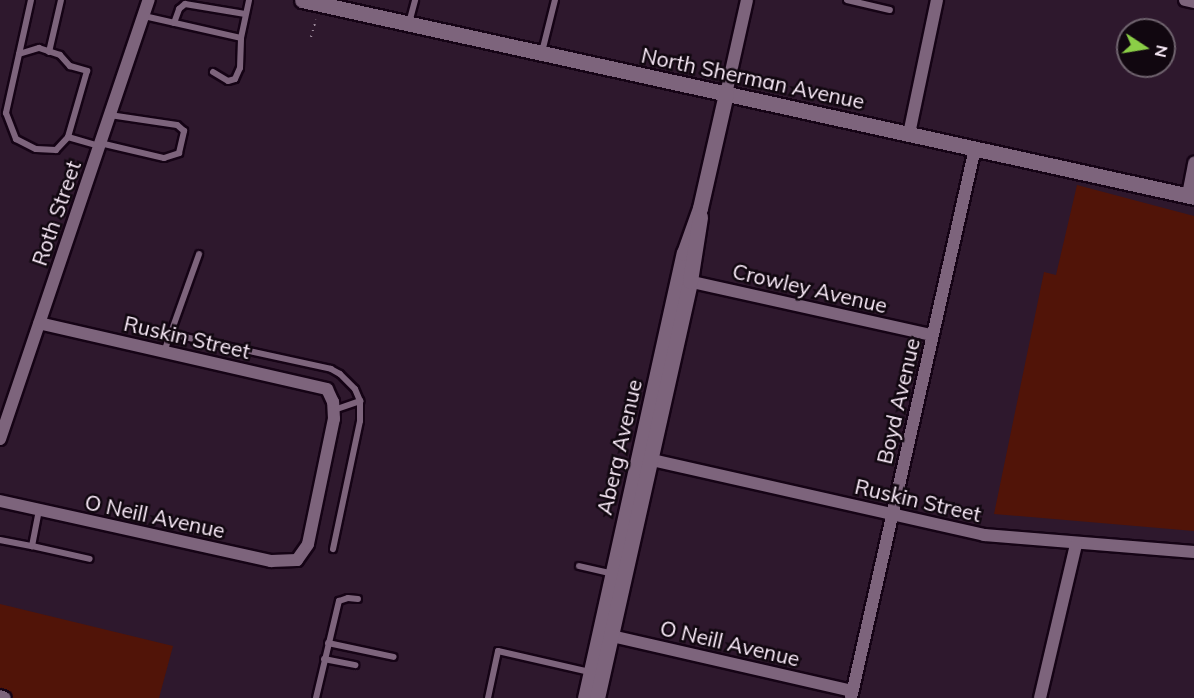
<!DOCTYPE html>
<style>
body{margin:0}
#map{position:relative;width:1194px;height:698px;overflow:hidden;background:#2e182d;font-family:Mulish,sans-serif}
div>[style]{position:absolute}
.green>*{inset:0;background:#511408}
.path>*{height:2px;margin-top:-1px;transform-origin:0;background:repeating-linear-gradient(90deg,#9d8b9c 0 1.5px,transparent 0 6px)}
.roads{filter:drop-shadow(2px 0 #150315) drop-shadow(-2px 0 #150315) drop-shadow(0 2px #150315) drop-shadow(0 -2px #150315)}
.service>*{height:6px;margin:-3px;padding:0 3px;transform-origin:3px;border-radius:3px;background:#7d647c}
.minor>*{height:12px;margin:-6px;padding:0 6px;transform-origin:6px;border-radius:6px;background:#7d647c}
.tertiary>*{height:15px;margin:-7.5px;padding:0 7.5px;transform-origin:7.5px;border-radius:7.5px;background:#7d647c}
span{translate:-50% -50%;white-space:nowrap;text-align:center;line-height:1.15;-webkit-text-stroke:5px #110710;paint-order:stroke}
.street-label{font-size:21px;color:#fcedfb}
.north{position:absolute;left:1116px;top:18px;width:60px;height:60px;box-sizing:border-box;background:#110710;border:2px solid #6f636e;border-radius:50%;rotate:102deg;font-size:16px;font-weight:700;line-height:24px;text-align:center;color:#fcedfb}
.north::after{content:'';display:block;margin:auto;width:21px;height:27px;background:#8bce47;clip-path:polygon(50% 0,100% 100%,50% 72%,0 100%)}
</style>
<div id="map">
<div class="green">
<i style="clip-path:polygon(1077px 185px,1194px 216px,1194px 531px,994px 514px,1044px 272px,1056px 275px)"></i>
<i style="clip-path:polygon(0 604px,173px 646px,159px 698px,0 698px)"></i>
</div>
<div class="path">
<i style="left:311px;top:37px;width:18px;rotate:-74deg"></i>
</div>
<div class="roads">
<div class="service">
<i style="left:31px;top:0;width:116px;rotate:102.5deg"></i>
<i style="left:6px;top:113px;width:28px;rotate:69deg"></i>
<i style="left:16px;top:139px;width:22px;rotate:27deg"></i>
<i style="left:36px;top:149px;width:20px;rotate:3deg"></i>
<i style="left:56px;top:150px;width:18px;rotate:-47deg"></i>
<i style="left:68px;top:137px;width:32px;rotate:16deg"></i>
<i style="left:847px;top:0;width:44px;rotate:13.1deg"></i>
<i style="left:144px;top:16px;width:99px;rotate:12.8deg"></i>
<i style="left:241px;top:38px;width:39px;rotate:-78deg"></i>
<i style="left:174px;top:23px;width:15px;rotate:-70deg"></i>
<i style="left:179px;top:9px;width:8px;rotate:-40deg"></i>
<i style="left:185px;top:4px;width:61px;rotate:9.5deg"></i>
<i style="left:409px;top:23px;width:24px;rotate:-75deg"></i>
<i style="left:49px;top:52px;width:53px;rotate:-77deg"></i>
<i style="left:542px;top:52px;width:54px;rotate:-76deg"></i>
<i style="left:19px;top:54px;width:21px;rotate:-17deg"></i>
<i style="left:39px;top:48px;width:22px;rotate:18deg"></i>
<i style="left:60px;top:55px;width:15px;rotate:48deg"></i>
<i style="left:70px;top:66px;width:18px;rotate:16deg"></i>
<i style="left:87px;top:71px;width:69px;rotate:106.1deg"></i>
<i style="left:213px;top:72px;width:17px;rotate:31deg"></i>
<i style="left:228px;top:81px;width:7px;rotate:-16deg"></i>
<i style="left:235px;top:79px;width:12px;rotate:-66deg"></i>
<i style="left:240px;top:68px;width:30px;rotate:-88deg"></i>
<i style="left:100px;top:143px;width:66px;rotate:13.2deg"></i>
<i style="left:164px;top:158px;width:16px;rotate:-18deg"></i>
<i style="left:179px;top:153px;width:23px;rotate:-77deg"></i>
<i style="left:184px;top:131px;width:9px;rotate:-139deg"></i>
<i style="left:177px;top:125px;width:68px;rotate:-171.5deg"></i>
<i style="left:171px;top:334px;width:164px;rotate:12.3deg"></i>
<i style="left:331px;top:369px;width:10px;rotate:29deg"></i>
<i style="left:340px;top:374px;width:21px;rotate:45deg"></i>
<i style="left:355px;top:389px;width:13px;rotate:67deg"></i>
<i style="left:360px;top:401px;width:20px;rotate:90deg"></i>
<i style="left:360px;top:421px;width:131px;rotate:101.9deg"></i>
<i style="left:164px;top:352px;width:104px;rotate:-70.3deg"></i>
<i style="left:334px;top:410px;width:28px;rotate:-19deg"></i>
<i style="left:39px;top:510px;width:37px;rotate:101deg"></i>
<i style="left:32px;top:546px;width:59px;rotate:12.6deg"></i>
<i style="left:0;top:540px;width:33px;rotate:11deg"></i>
<i style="left:579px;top:566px;width:36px;rotate:13deg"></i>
<i style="left:328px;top:643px;width:67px;rotate:12deg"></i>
<i style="left:324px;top:659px;width:32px;rotate:11deg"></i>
<i style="left:316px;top:698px;width:100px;rotate:-76.7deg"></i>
<i style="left:339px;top:601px;width:9px;rotate:-18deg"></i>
<i style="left:348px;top:598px;width:10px;rotate:6deg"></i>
<i style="left:488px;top:698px;width:48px;rotate:-78deg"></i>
<i style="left:498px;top:651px;width:94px;rotate:12.9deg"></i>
</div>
<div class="minor">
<i style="left:1185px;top:0;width:9px;rotate:13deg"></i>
<i style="left:726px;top:94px;width:96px;rotate:-77.4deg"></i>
<i style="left:909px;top:134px;width:137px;rotate:-78.2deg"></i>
<i style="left:1188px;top:195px;width:33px;rotate:-79deg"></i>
<i style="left:683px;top:280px;width:255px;rotate:12.5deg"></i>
<i style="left:0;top:439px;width:464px;rotate:-71.3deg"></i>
<i style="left:643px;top:458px;width:350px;rotate:12.7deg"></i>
<i style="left:984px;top:535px;width:211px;rotate:4.6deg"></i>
<i style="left:0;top:501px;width:278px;rotate:12.5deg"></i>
<i style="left:271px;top:561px;width:26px;rotate:-2deg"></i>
<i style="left:297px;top:560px;width:19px;rotate:-55deg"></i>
<i style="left:308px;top:544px;width:128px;rotate:-78.3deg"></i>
<i style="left:334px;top:419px;width:17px;rotate:-93deg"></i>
<i style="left:333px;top:402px;width:14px;rotate:-115deg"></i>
<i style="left:327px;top:389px;width:295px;rotate:-167.1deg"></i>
<i style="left:603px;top:634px;width:255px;rotate:12.9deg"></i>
<i style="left:0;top:696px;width:5px;rotate:22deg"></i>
<i style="left:851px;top:698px;width:564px;rotate:-77.29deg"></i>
<i style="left:1040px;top:698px;width:158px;rotate:-76.8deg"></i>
</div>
<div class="tertiary">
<i style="left:302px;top:0;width:913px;rotate:12.45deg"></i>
<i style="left:585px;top:698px;width:456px;rotate:-77.5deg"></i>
<i style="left:684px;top:253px;width:48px;rotate:-70.4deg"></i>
<i style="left:700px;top:208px;width:117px;rotate:-77.2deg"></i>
<i style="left:597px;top:698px;width:427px;rotate:-77.4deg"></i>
<i style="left:690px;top:281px;width:65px;rotate:-81.1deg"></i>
</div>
</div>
<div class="street-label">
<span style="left:753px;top:78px;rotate:12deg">North Sherman Avenue</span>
<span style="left:56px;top:213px;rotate:-71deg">Roth Street</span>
<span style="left:810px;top:288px;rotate:13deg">Crowley Avenue</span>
<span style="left:187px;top:337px;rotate:13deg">Ruskin Street</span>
<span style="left:898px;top:401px;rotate:-77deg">Boyd Avenue</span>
<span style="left:619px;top:447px;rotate:-77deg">Aberg Avenue</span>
<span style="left:918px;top:500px;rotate:13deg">Ruskin Street</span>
<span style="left:155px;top:516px;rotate:12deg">O Neill Avenue</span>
<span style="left:730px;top:643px;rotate:13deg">O Neill Avenue</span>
</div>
<div class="north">N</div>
</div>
